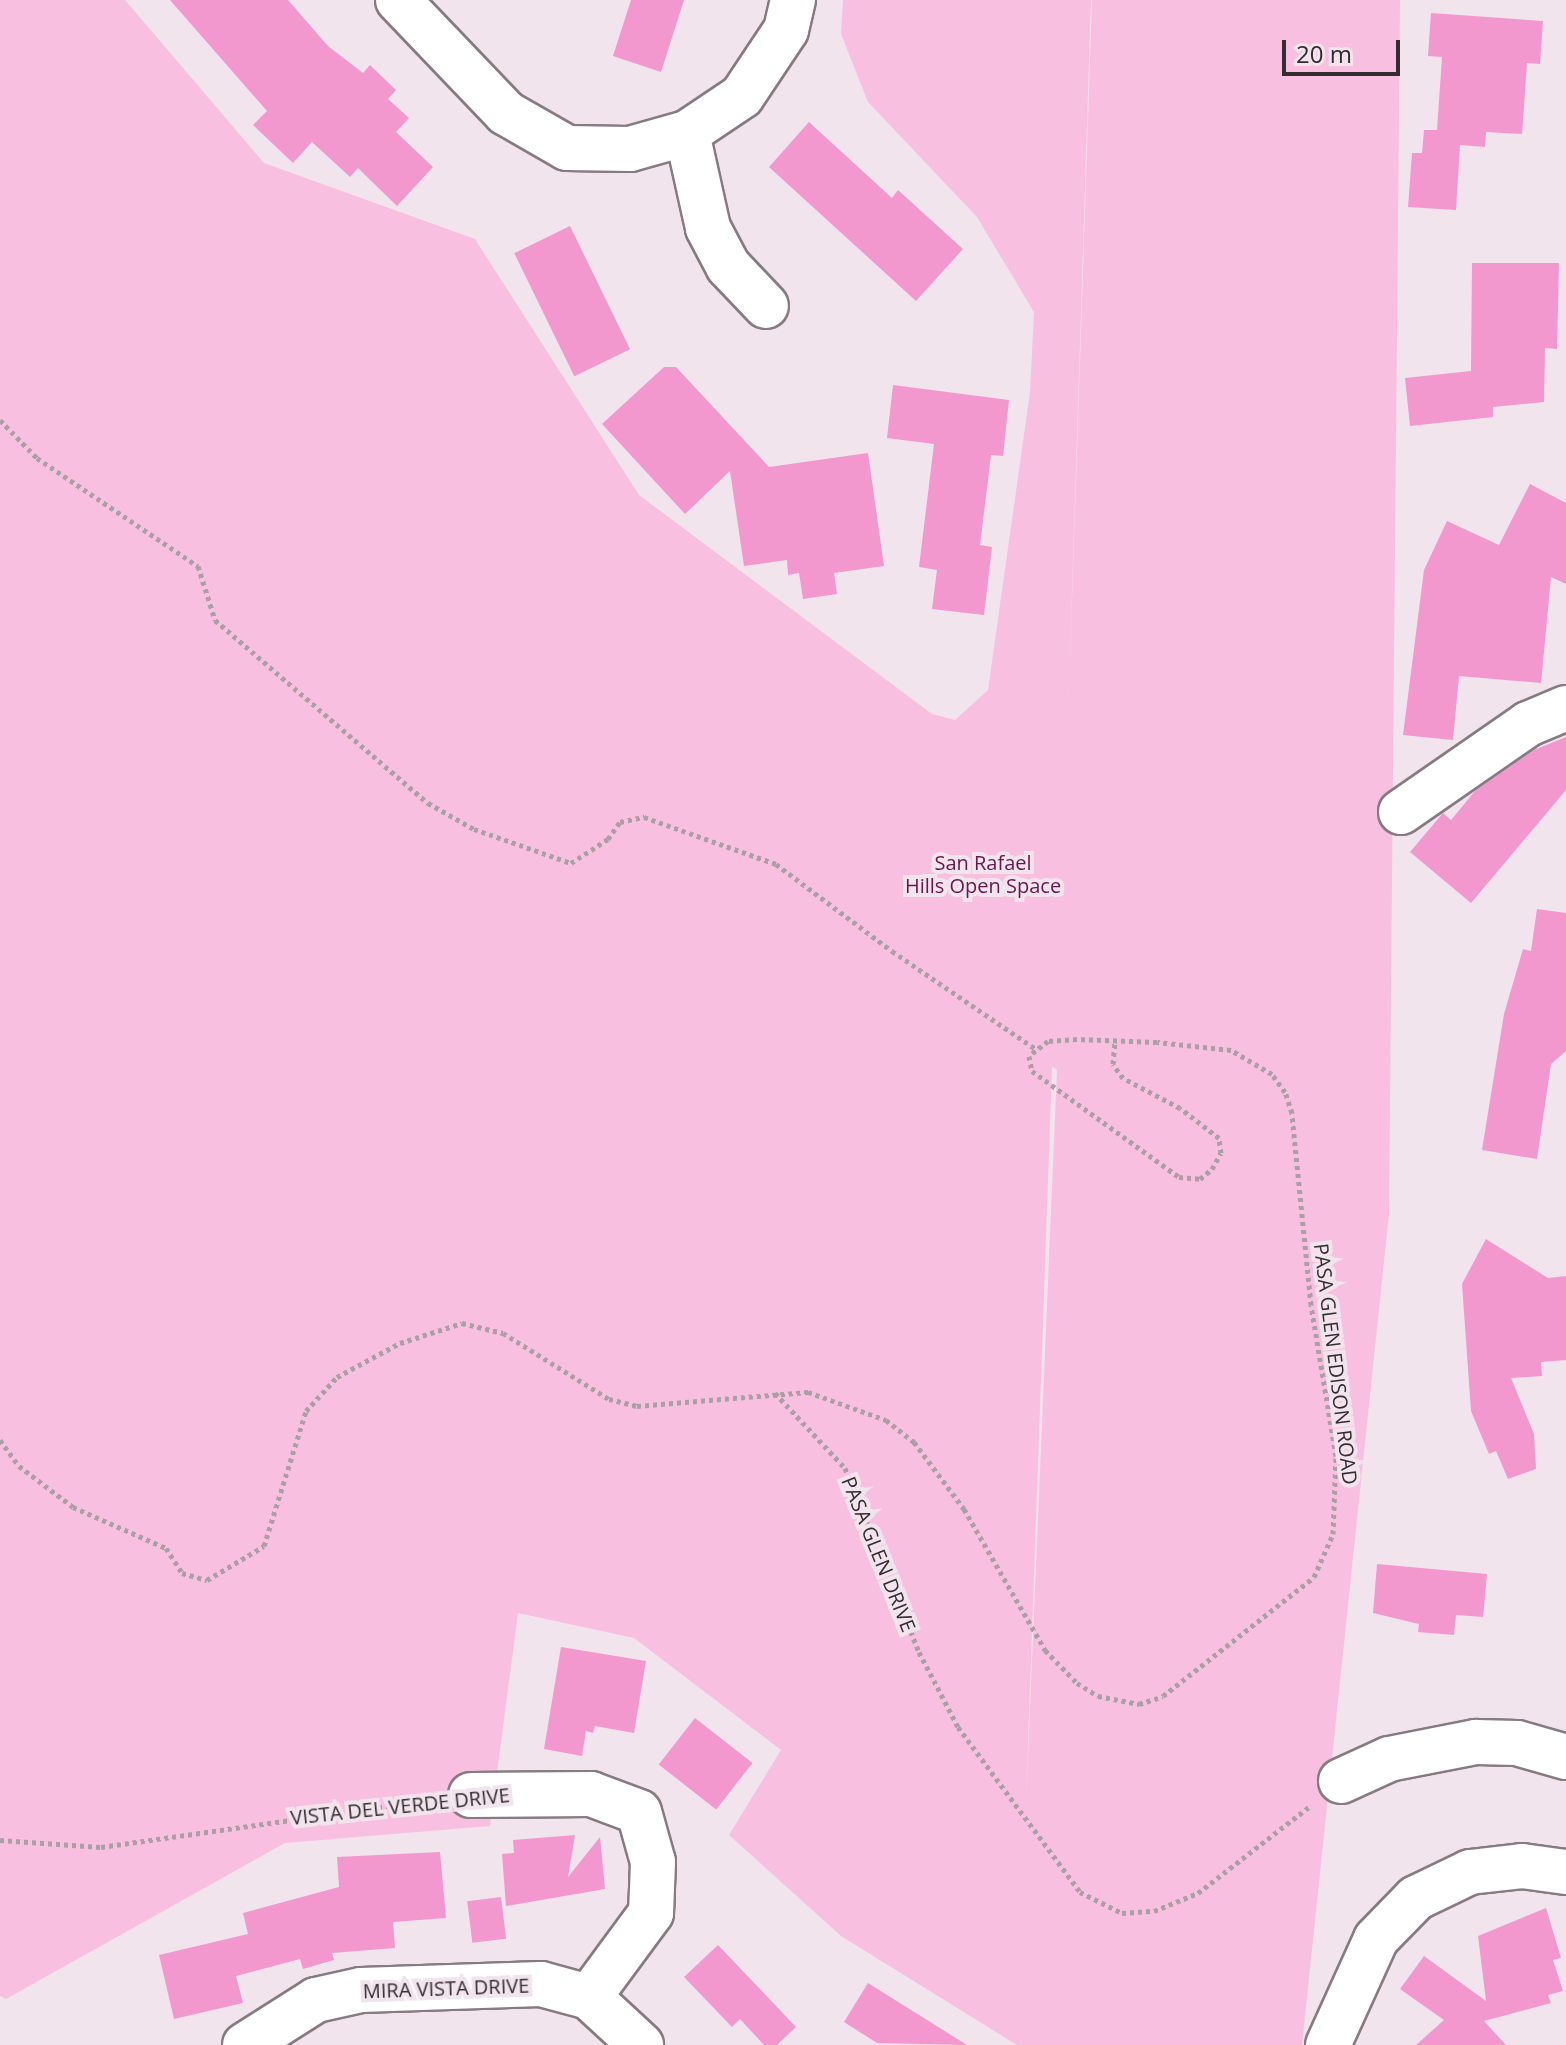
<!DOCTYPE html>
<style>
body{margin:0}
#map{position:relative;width:1566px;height:2045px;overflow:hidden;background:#f2e4ec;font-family:"Open Sans",sans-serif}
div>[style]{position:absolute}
.green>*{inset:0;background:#f9bfe1}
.building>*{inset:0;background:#f397cf;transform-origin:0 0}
.path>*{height:5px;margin-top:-2.5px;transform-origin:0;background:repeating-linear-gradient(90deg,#aa9fa5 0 4px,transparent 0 8px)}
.roads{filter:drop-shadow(2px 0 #877a81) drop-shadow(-2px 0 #877a81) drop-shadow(0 2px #877a81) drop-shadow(0 -2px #877a81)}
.minor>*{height:44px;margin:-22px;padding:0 22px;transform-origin:22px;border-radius:22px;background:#fff}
span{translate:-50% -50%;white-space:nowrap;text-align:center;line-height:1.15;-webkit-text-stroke:8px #f2e4ec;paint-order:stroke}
.park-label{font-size:20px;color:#67174e}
.street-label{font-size:20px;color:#332d30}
.scale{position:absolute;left:1282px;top:40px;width:118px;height:36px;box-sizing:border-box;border:4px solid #332d30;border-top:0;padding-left:10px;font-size:24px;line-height:28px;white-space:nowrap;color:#332d30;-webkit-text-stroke:6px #f2e4ec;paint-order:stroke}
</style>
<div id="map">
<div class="green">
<i style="clip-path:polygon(evenodd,0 0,125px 0,264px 163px,475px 239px,639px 495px,932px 714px,955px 720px,988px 690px,1030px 392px,1034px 312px,977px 217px,868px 102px,841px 34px,843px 0,1091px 0,1067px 749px,1092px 0,1400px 0,1389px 1214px,1302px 2045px,1017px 2045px,841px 1936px,729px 1835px,781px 1750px,634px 1638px,518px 1613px,490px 1826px,285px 1843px,6px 1999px,0 1996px,0 0,1053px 1067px,1057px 1070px,1026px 1802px,1052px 1068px,1053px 1067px)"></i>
</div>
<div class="building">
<i style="clip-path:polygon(170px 0,288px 0,328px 46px,363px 73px,370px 65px,396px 90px,388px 99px,409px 118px,396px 132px,433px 167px,397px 206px,358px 168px,350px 177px,312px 142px,293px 163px,253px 125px,267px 111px)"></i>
<i style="clip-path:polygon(631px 0,684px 0,661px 72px,613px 56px)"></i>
<i style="clip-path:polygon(1431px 13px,1543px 21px,1540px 64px,1527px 63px,1522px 134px,1486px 132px,1485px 147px,1460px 145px,1456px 210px,1408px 207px,1412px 153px,1422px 153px,1424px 130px,1437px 130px,1442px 57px,1428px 56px)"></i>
<i style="clip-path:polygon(809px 122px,892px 198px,898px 190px,963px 249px,916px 301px,769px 167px)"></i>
<i style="left:570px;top:226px;width:137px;height:62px;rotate:64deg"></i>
<i style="clip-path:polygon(1472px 263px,1559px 263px,1557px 349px,1545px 348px,1544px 402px,1493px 407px,1493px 417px,1410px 426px,1405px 378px,1471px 371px)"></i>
<i style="clip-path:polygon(664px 367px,676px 367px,769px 467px,868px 453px,884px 566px,834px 573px,837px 594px,803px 599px,799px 573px,788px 575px,787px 560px,744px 566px,730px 471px,685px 514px,602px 424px)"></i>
<i style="clip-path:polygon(893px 385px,1009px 400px,1003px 456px,991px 455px,980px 545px,992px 547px,984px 615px,932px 609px,937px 570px,919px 567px,934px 444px,887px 438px)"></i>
<i style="clip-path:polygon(1530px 484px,1566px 503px,1566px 584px,1551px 577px,1541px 683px,1459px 676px,1453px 740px,1403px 735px,1424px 570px,1447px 521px,1499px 545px)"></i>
<i style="clip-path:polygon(1566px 737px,1566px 790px,1471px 903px,1410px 852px,1443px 813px,1451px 820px,1475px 791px,1534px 750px)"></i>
<i style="clip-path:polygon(1537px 909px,1566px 913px,1566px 1051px,1551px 1064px,1537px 1159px,1482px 1150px,1504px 1014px,1523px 949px,1531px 951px)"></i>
<i style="clip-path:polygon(1486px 1239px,1548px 1278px,1566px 1276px,1566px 1360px,1541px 1362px,1542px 1376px,1511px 1378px,1534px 1434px,1536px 1469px,1508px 1479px,1496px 1451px,1489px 1454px,1471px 1411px,1462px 1284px)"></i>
<i style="clip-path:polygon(1377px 1564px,1487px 1574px,1483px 1617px,1456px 1615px,1454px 1635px,1418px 1632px,1419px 1624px,1373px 1613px)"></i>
<i style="clip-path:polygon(561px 1647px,646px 1661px,634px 1733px,595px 1726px,593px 1733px,586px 1731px,582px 1756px,544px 1749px)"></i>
<i style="left:695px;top:1718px;width:73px;height:59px;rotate:38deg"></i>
<i style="clip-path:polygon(575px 1835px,568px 1877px,600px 1837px,605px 1889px,506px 1906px,502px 1854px,514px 1853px,513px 1840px)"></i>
<i style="clip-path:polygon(440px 1852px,446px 1918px,393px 1922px,395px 1948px,332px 1953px,334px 1960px,303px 1969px,300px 1959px,236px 1976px,243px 2003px,174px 2019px,159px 1955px,248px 1934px,243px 1913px,339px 1887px,337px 1857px)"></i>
<i style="left:501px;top:1897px;width:42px;height:34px;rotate:83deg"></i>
<i style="clip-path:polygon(1546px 1908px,1561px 1958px,1553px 1960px,1563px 1991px,1548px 1995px,1551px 2003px,1484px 2021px,1506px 2045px,1416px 2045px,1444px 2020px,1400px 1989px,1424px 1956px,1486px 2001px,1478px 1936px)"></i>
<i style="clip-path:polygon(718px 1945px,796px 2027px,777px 2045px,764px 2045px,740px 2019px,732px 2027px,684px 1977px)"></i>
<i style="clip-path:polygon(868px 1983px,967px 2045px,877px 2043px,844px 2022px)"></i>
</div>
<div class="path">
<i style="left:0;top:420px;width:53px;rotate:45.8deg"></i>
<i style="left:37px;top:458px;width:194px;rotate:33.9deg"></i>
<i style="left:198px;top:566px;width:57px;rotate:72.5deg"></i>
<i style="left:215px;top:620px;width:281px;rotate:40.7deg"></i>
<i style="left:428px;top:803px;width:53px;rotate:29.5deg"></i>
<i style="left:474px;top:829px;width:103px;rotate:19.3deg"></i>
<i style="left:571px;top:863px;width:44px;rotate:-33deg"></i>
<i style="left:608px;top:839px;width:21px;rotate:-55deg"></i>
<i style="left:620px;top:822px;width:25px;rotate:-12deg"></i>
<i style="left:644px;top:817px;width:140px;rotate:19.6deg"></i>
<i style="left:776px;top:864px;width:145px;rotate:36.9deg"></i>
<i style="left:892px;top:951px;width:176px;rotate:34.3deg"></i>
<i style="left:775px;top:1393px;width:103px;rotate:47deg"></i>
<i style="left:845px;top:1468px;width:198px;rotate:68.1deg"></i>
<i style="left:919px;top:1652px;width:85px;rotate:62.5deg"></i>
<i style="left:958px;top:1727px;width:205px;rotate:53.5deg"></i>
<i style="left:1080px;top:1892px;width:47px;rotate:26.6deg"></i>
<i style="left:1122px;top:1913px;width:32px;rotate:-4deg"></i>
<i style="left:1154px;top:1911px;width:48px;rotate:-22.2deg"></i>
<i style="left:1198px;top:1893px;width:140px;rotate:-37.8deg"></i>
<i style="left:0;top:1440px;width:32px;rotate:54deg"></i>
<i style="left:19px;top:1466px;width:68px;rotate:37.2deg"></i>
<i style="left:73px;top:1507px;width:102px;rotate:23.8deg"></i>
<i style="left:166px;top:1548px;width:30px;rotate:57deg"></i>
<i style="left:182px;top:1573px;width:26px;rotate:16deg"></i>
<i style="left:207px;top:1580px;width:66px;rotate:-30.8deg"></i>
<i style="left:264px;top:1546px;width:141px;rotate:-72.7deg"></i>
<i style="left:306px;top:1411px;width:46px;rotate:-47.6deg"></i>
<i style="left:337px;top:1377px;width:72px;rotate:-28.4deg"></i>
<i style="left:400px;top:1343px;width:65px;rotate:-17.9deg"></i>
<i style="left:462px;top:1323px;width:42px;rotate:13.7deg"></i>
<i style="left:503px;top:1333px;width:125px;rotate:31.9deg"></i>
<i style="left:609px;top:1399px;width:29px;rotate:14deg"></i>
<i style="left:637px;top:1406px;width:172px;rotate:-4.7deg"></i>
<i style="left:808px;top:1392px;width:83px;rotate:19.7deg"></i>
<i style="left:886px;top:1420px;width:36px;rotate:38deg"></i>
<i style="left:914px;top:1442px;width:84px;rotate:53.3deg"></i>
<i style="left:964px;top:1509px;width:163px;rotate:60.1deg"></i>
<i style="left:1045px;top:1650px;width:46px;rotate:45.9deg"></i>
<i style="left:1077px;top:1683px;width:25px;rotate:32deg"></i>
<i style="left:1098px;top:1696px;width:42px;rotate:11deg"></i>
<i style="left:1139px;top:1704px;width:25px;rotate:-18deg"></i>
<i style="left:1163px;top:1696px;width:192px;rotate:-38.2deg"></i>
<i style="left:1314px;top:1577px;width:47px;rotate:-66.2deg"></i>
<i style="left:1333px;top:1534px;width:78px;rotate:-87.8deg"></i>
<i style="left:1336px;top:1456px;width:153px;rotate:-99.4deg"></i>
<i style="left:1311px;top:1305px;width:193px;rotate:-95.7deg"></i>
<i style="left:1292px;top:1113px;width:22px;rotate:-108deg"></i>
<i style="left:1285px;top:1092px;width:22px;rotate:-126deg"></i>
<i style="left:1272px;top:1074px;width:48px;rotate:-149.7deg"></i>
<i style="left:1231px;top:1050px;width:74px;rotate:-173.8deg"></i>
<i style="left:1157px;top:1042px;width:80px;rotate:-177.9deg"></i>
<i style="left:1077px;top:1039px;width:29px;rotate:176deg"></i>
<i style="left:1048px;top:1041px;width:24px;rotate:142deg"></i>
<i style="left:1029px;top:1056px;width:15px;rotate:79deg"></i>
<i style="left:1032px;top:1071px;width:181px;rotate:35.8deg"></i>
<i style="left:1179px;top:1177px;width:21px;rotate:5deg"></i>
<i style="left:1200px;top:1179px;width:16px;rotate:-40deg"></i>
<i style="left:1212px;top:1169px;width:18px;rotate:-61deg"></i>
<i style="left:1221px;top:1153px;width:15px;rotate:-98deg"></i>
<i style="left:1219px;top:1138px;width:49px;rotate:-142.4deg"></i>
<i style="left:1180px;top:1108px;width:64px;rotate:-152.2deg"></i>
<i style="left:1123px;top:1078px;width:17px;rotate:-126deg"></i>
<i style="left:1113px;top:1064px;width:23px;rotate:-85deg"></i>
<i style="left:0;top:1840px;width:101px;rotate:4deg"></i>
<i style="left:101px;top:1847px;width:333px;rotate:-8.1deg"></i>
</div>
<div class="roads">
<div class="minor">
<i style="left:398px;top:0;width:156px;rotate:46.3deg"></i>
<i style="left:506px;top:113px;width:70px;rotate:29.8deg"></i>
<i style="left:567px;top:148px;width:63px;rotate:0.9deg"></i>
<i style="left:630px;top:149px;width:59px;rotate:-15.7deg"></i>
<i style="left:687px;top:133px;width:66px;rotate:-33.9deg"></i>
<i style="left:742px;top:96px;width:79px;rotate:-56.3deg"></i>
<i style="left:786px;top:30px;width:31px;rotate:-77deg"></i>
<i style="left:687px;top:133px;width:97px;rotate:77.5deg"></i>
<i style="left:708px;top:228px;width:43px;rotate:62.2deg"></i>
<i style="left:728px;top:266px;width:55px;rotate:46.5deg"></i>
<i style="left:1401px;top:812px;width:155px;rotate:-34.7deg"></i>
<i style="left:1528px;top:724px;width:41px;rotate:-22.8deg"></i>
<i style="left:1341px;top:1781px;width:53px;rotate:-24.6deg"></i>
<i style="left:1389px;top:1759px;width:89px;rotate:-11.1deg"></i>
<i style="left:1476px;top:1742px;width:41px;rotate:1.4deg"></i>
<i style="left:1517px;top:1743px;width:51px;rotate:15.9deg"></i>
<i style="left:471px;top:1795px;width:120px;rotate:-0.5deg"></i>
<i style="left:591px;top:1794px;width:51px;rotate:20.6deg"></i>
<i style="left:639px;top:1812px;width:52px;rotate:74.4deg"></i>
<i style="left:653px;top:1862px;width:51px;rotate:92.2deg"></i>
<i style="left:651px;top:1913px;width:104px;rotate:126.4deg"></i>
<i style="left:245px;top:2045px;width:84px;rotate:-32.4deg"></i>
<i style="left:316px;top:2000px;width:46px;rotate:-12.5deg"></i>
<i style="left:361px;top:1990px;width:180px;rotate:-1.9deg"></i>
<i style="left:541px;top:1984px;width:50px;rotate:15.2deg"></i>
<i style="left:589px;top:1997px;width:71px;rotate:42.7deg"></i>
<i style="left:1328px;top:2045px;width:116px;rotate:-65.6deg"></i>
<i style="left:1376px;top:1939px;width:57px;rotate:-45.7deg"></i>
<i style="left:1416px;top:1898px;width:60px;rotate:-25.7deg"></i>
<i style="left:1470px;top:1872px;width:52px;rotate:-6.6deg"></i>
<i style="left:1522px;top:1866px;width:44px;rotate:7.8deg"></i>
</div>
</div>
<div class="park-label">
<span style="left:983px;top:874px">San Rafael<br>Hills Open Space</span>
</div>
<div class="street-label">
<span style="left:1336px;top:1364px;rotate:83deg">PASA GLEN EDISON ROAD</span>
<span style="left:879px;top:1554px;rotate:68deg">PASA GLEN DRIVE</span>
<span style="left:400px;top:1806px;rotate:-6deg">VISTA DEL VERDE DRIVE</span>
<span style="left:446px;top:1988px;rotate:-2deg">MIRA VISTA DRIVE</span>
</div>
<div class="scale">20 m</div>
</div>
